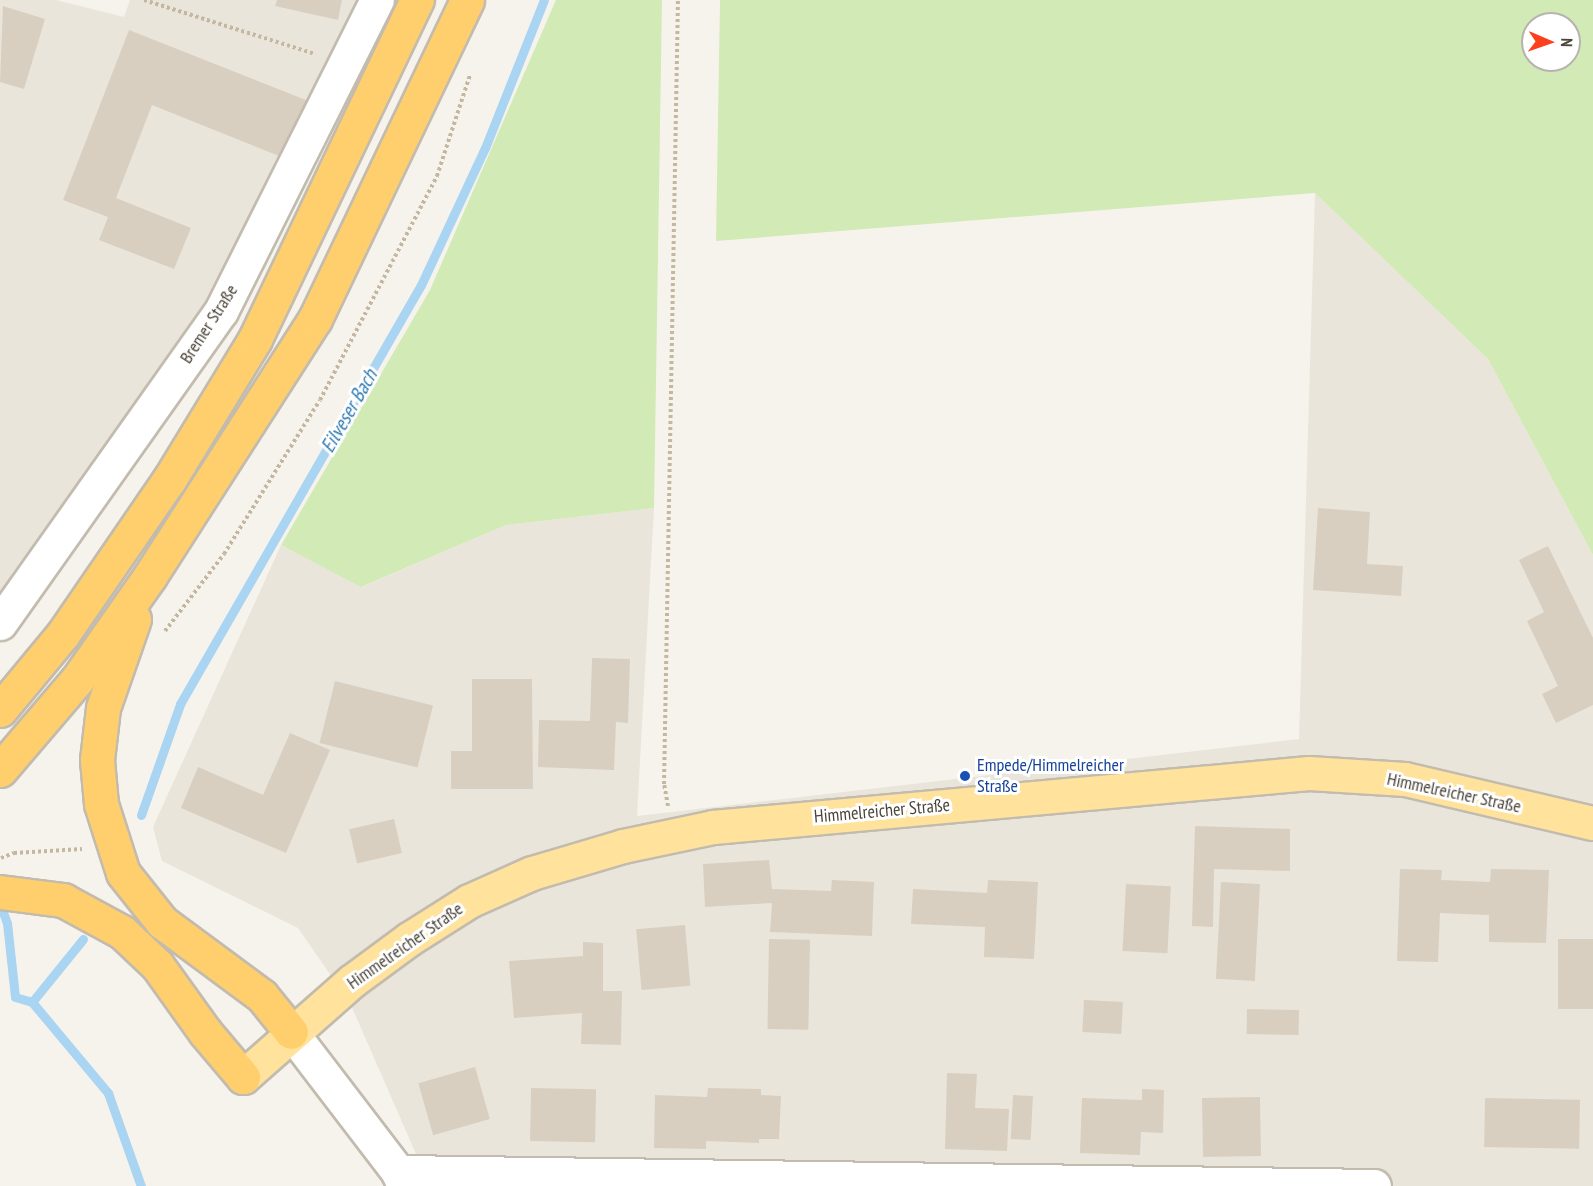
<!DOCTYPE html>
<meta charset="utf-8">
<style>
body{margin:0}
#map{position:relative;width:1593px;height:1186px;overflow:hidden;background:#f6f3ec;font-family:"PT Sans Narrow",sans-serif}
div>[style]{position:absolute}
.residential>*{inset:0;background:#eae5da}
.green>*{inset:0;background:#d2eab5}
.stream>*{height:9px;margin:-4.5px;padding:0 4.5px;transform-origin:4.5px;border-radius:4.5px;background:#a9d4f2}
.building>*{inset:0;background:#d8cfc1;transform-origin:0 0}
.path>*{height:4px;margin-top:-2px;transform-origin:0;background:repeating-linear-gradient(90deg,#c4b79f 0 3px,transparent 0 6px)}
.roads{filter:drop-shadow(2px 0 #c2bbae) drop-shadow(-2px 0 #c2bbae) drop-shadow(0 2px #c2bbae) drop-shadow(0 -2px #c2bbae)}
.minor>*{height:33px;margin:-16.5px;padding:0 16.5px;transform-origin:16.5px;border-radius:16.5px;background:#fff}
.major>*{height:33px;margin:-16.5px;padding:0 16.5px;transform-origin:16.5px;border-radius:16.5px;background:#ffe39c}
.highway>*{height:33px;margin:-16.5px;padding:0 16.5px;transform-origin:16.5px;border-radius:16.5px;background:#ffcf6e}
.dots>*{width:16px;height:16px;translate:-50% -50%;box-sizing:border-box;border:3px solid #fff;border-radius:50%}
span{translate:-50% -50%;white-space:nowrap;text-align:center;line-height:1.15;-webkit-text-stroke:6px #fff;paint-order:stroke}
.street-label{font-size:18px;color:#4b4439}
.transit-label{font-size:18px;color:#164399}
.left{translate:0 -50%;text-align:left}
.water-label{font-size:20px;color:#2e7ab2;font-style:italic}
.north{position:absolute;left:1521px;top:12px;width:60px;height:60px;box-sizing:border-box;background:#fff;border:2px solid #b7b4b0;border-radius:50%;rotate:92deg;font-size:16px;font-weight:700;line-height:24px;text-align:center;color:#4b4439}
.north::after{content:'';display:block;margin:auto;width:21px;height:27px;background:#fc3f1d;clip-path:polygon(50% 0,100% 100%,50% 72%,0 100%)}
</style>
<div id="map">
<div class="residential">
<i style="clip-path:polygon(0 0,56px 0,124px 17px,130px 0,376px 0,222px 299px,0 613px)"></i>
<i style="clip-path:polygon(1315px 193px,1488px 359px,1593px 555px,1593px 1186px,430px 1186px,350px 1003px,298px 928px,162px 861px,153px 827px,281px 545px,362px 587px,506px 525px,654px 508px,637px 816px,1299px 739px)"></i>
</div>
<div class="green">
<i style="clip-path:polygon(556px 0,662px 0,654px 508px,506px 525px,361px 587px,281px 545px,430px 290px)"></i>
<i style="clip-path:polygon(evenodd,720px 0,1593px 0,1593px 555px,1488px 359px,1315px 193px,716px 241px,720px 0,1533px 24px,1569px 24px,1569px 60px,1533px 60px,1533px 24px)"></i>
</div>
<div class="stream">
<i style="left:141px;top:815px;width:118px;rotate:-70.6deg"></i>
<i style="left:180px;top:704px;width:483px;rotate:-60.1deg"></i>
<i style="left:421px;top:285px;width:151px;rotate:-65deg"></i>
<i style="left:485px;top:148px;width:159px;rotate:-68.3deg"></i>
<i style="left:0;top:904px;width:20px;rotate:70deg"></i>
<i style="left:7px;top:923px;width:74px;rotate:83.8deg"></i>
<i style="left:15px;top:997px;width:18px;rotate:16deg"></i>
<i style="left:32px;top:1002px;width:119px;rotate:50.1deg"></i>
<i style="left:108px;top:1093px;width:99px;rotate:70.5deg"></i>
<i style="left:32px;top:1002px;width:81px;rotate:-51deg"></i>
</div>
<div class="building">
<i style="clip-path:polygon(277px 0,342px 0,338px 20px,275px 6px)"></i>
<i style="clip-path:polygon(3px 6px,45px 19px,24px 89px,0 82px)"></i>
<i style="clip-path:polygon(129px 30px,311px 102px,289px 160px,152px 105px,116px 198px,191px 228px,174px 269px,99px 240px,108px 217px,63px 200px)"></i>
<i style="clip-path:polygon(1318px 508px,1370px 512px,1367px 564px,1403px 566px,1401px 596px,1313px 590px)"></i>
<i style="clip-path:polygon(1548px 546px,1593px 638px,1593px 705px,1556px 723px,1542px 694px,1558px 686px,1527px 621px,1544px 612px,1519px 560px)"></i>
<i style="clip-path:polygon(592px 658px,630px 659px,628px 723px,616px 722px,614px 770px,538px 767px,539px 720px,590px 721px)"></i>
<i style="clip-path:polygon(472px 679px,532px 679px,533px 789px,451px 789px,451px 751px,472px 751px)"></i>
<i style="left:335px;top:681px;width:101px;height:64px;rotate:14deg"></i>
<i style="clip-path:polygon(290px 733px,330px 750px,286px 853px,181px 808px,198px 767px,263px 795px)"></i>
<i style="left:394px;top:819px;width:35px;height:46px;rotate:77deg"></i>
<i style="clip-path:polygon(1195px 826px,1290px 829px,1290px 871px,1214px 869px,1213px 927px,1192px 926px)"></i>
<i style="clip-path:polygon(769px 860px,772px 889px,831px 891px,832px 880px,874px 882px,872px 936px,770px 932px,772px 903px,705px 907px,703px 864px)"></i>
<i style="clip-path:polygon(1400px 869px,1442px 870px,1441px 880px,1490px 882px,1491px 869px,1549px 870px,1546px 943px,1489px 942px,1489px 915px,1440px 913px,1438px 962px,1397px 961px)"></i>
<i style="clip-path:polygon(988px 880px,1038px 882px,1034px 959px,984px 957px,985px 927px,911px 924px,913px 889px,987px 893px)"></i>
<i style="left:1221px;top:882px;width:39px;height:97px;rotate:3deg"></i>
<i style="left:1126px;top:884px;width:45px;height:67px;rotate:3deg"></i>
<i style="left:685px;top:925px;width:61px;height:49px;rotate:85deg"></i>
<i style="left:769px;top:939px;width:41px;height:90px;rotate:1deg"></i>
<i style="left:1593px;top:939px;width:70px;height:35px;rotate:90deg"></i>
<i style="clip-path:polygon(583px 942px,603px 943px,603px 991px,622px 991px,621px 1045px,581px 1044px,582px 1013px,514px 1018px,509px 961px,583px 956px)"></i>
<i style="left:1084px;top:1000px;width:39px;height:32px;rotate:3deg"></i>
<i style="left:1247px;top:1009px;width:52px;height:25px;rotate:1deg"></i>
<i style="left:475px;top:1067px;width:54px;height:59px;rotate:74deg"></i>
<i style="clip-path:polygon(947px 1073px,977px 1074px,975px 1108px,1009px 1109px,1007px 1151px,945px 1149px)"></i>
<i style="left:531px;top:1088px;width:65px;height:53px;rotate:1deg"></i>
<i style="clip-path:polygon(708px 1088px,761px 1089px,761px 1095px,781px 1096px,779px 1139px,759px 1139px,759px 1143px,706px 1141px,706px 1149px,654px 1148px,655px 1095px,707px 1097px)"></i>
<i style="clip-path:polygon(1142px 1089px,1164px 1090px,1163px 1133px,1141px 1132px,1140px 1155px,1080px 1153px,1082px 1098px,1142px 1100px)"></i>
<i style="left:1013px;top:1095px;width:20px;height:44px;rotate:3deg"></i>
<i style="left:1260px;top:1097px;width:59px;height:58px;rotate:89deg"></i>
<i style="left:1485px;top:1098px;width:95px;height:49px;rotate:1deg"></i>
</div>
<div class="path">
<i style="left:144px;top:0;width:179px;rotate:17.5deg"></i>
<i style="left:165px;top:631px;width:97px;rotate:-52.5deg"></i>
<i style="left:224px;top:554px;width:181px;rotate:-58.1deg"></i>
<i style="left:320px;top:400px;width:253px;rotate:-62.4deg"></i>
<i style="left:437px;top:176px;width:106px;rotate:-71.9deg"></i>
<i style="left:668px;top:806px;width:22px;rotate:-100deg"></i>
<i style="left:664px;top:784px;width:784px;rotate:-88.98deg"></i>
<i style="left:1px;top:858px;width:14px;rotate:-21deg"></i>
<i style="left:14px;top:853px;width:68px;rotate:-3.4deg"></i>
</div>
<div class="roads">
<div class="minor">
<i style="left:0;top:623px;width:382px;rotate:-54.7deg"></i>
<i style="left:221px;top:311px;width:348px;rotate:-63.4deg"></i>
<i style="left:291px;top:1032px;width:176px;rotate:52.6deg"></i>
<i style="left:398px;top:1172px;width:15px;rotate:67deg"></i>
<i style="left:398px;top:1172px;width:976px;rotate:0.82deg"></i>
</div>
<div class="major">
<i style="left:243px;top:1077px;width:145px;rotate:-41.4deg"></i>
<i style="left:352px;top:981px;width:71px;rotate:-36.4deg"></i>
<i style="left:409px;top:939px;width:71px;rotate:-32.3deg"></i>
<i style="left:469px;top:901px;width:69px;rotate:-24deg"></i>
<i style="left:532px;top:873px;width:95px;rotate:-16.5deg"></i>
<i style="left:623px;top:846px;width:92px;rotate:-11.9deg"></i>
<i style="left:713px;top:827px;width:598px;rotate:-5.18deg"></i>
<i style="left:1309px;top:773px;width:96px;rotate:3.6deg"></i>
<i style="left:1405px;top:779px;width:193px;rotate:13.2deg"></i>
</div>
<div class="highway">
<i style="left:134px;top:619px;width:94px;rotate:109.2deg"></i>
<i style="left:103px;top:708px;width:52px;rotate:96.6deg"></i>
<i style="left:97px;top:760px;width:44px;rotate:84.8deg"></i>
<i style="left:101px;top:804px;width:72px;rotate:72.3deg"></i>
<i style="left:123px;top:873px;width:63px;rotate:51.5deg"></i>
<i style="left:162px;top:922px;width:124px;rotate:36.5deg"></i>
<i style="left:262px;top:996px;width:46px;rotate:51.1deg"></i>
<i style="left:0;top:710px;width:99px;rotate:-50.3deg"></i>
<i style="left:63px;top:634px;width:187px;rotate:-55.5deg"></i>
<i style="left:169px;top:480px;width:165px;rotate:-58.6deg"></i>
<i style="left:255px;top:339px;width:376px;rotate:-64.5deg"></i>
<i style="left:0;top:770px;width:118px;rotate:-49.5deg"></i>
<i style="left:77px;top:680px;width:127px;rotate:-54.9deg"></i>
<i style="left:150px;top:576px;width:305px;rotate:-57.3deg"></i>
<i style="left:315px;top:319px;width:353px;rotate:-64.5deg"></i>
<i style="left:0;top:892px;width:64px;rotate:7.2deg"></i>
<i style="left:63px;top:900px;width:67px;rotate:28.5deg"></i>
<i style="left:122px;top:932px;width:48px;rotate:43.3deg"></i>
<i style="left:157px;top:965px;width:82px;rotate:54.4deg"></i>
<i style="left:205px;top:1032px;width:59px;rotate:49.8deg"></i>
</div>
</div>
<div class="dots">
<i style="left:965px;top:776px;background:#1a4fb4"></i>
</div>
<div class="street-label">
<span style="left:209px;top:324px;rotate:-57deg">Bremer Straße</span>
<span style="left:1454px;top:793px;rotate:12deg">Himmelreicher Straße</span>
<span style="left:882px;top:811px;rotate:-5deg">Himmelreicher Straße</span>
<span style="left:405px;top:946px;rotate:-35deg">Himmelreicher Straße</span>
</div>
<div class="transit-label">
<span class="left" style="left:977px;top:776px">Empede/Himmelreicher<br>Straße</span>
</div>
<div class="water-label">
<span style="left:349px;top:411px;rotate:-60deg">Eilveser Bach</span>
</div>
<div class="north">N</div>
</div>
